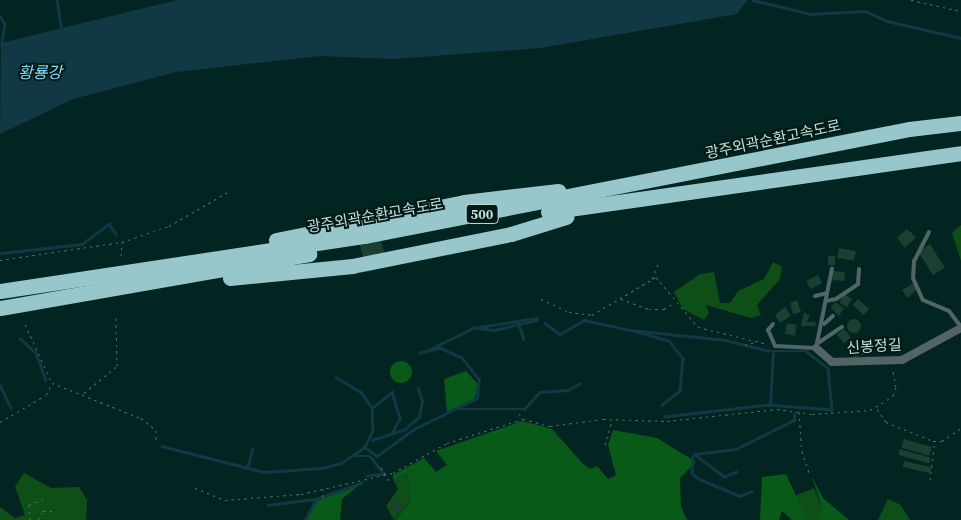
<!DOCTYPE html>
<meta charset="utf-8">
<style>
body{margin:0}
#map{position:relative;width:961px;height:520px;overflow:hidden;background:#032521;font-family:"Source Serif 4","Noto Sans KR",serif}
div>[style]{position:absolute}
.green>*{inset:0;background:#0e4f18}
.forest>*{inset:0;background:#095919}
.round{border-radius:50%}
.water>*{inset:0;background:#113945}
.stream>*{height:2.5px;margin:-1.25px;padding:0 1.25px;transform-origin:1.25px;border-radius:1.25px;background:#113945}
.building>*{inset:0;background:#1b3f30;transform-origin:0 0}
.path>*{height:1px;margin-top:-0.5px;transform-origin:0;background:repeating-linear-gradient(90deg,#4f6d69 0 2.5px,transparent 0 6.5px)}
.lane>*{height:4px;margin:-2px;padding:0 2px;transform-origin:2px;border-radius:2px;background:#526566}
.street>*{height:8px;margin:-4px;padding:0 4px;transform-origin:4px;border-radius:4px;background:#526566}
.highway>*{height:15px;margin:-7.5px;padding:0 7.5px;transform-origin:7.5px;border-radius:7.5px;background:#98c7cb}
span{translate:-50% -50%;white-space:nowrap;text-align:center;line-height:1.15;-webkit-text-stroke:4px #001b18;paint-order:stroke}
.shield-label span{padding:1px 4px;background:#001b18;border:1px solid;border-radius:4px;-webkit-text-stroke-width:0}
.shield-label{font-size:14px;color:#c7ddd9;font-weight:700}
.street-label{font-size:15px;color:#c7ddd9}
.water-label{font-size:16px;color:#86d9f7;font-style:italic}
</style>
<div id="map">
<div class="green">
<i style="clip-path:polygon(961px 225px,961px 261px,952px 233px)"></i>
<i style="clip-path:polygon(773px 262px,782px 267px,780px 279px,757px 305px,761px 315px,751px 318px,706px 305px,709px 314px,704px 320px,683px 309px,674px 292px,700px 274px,714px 272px,720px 303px,730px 303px,738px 291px,764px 279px)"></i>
<i style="clip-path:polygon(24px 473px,51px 488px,79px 487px,87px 500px,86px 520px,0 520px,0 507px,15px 518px,25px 515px,15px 487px)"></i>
<i style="clip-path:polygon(407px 474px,411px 501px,394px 520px,386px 506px,398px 489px,393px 479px)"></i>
<i style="clip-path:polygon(814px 488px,822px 508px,816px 520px,807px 520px,795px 496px)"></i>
<i style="clip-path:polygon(888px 499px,901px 505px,910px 520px,878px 520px)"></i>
</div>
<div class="forest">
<i class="round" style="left:390px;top:361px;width:22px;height:22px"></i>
<i style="clip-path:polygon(466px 371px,478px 384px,475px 398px,447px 412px,444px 379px)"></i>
<i style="clip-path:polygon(522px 421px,552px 429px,583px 464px,590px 469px,597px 466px,608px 479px,616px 475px,608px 445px,613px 430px,657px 438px,696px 462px,680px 478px,681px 507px,687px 520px,395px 520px,411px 501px,407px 474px,393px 479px,393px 475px,424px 458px,436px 472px,447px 465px,436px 451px)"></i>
<i style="clip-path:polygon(786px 474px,807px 520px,792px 520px,782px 511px,779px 520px,760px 520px,762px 477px)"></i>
<i style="clip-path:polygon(812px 477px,823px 498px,849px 520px,816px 520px,822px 508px)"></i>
<i style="clip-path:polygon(359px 485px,342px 499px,340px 520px,307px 520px,317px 500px)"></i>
</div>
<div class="water">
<i style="clip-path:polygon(177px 0,747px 0,737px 14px,540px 48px,394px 59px,320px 56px,176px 72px,73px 99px,0 134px,1px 43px)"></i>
</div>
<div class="stream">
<i style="left:57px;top:0;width:30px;rotate:81deg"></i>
<i style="left:753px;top:0;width:60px;rotate:13.6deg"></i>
<i style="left:811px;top:14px;width:54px;rotate:-3.2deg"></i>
<i style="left:865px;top:11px;width:24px;rotate:24deg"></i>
<i style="left:887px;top:21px;width:76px;rotate:12.9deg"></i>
<i style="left:0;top:16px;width:9px;rotate:58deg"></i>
<i style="left:5px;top:24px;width:20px;rotate:99deg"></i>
<i style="left:1px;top:253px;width:81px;rotate:-6.3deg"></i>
<i style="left:82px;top:244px;width:34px;rotate:-37deg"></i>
<i style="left:109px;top:224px;width:12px;rotate:55deg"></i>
<i style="left:518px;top:322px;width:18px;rotate:71deg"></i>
<i style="left:545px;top:323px;width:19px;rotate:36deg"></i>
<i style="left:560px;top:334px;width:28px;rotate:-30deg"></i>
<i style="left:584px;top:320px;width:47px;rotate:12.3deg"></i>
<i style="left:479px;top:328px;width:15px;rotate:8deg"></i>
<i style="left:494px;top:330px;width:44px;rotate:-13.1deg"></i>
<i style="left:630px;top:330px;width:96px;rotate:6deg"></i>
<i style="left:725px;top:340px;width:45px;rotate:14deg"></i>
<i style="left:769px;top:351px;width:37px"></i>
<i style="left:806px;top:351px;width:28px;rotate:38deg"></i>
<i style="left:828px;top:368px;width:42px;rotate:84.6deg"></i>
<i style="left:832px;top:410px;width:64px;rotate:-175.5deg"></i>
<i style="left:768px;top:405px;width:104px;rotate:173.4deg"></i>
<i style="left:635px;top:331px;width:35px;rotate:16deg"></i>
<i style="left:669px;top:341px;width:22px;rotate:51deg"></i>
<i style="left:683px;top:358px;width:33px;rotate:95deg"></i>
<i style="left:680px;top:391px;width:23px;rotate:142deg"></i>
<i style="left:20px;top:338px;width:22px;rotate:43deg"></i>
<i style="left:36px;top:353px;width:29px;rotate:70deg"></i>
<i style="left:432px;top:348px;width:46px;rotate:-26deg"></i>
<i style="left:473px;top:328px;width:64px;rotate:-9deg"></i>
<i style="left:336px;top:377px;width:29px;rotate:31deg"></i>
<i style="left:361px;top:392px;width:19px;rotate:55deg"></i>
<i style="left:372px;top:408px;width:23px;rotate:88deg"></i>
<i style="left:373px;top:431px;width:18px;rotate:117deg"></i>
<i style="left:0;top:385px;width:25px;rotate:64deg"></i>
<i style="left:770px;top:405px;width:53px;rotate:-86.8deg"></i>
<i style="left:372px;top:408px;width:26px;rotate:-39deg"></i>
<i style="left:392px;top:392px;width:28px;rotate:73deg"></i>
<i style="left:400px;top:419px;width:16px;rotate:120deg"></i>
<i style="left:460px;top:409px;width:64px"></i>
<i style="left:524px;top:409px;width:23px;rotate:-47deg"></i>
<i style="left:540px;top:392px;width:28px;rotate:-4deg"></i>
<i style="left:568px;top:390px;width:13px;rotate:-29deg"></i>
<i style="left:372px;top:440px;width:35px;rotate:-18deg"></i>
<i style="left:405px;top:429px;width:18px;rotate:-41deg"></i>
<i style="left:419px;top:417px;width:16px;rotate:-79deg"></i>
<i style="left:422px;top:401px;width:13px;rotate:-108deg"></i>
<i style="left:162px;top:446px;width:105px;rotate:14.3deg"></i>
<i style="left:264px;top:472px;width:58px;rotate:-3.9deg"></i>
<i style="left:322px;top:468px;width:20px;rotate:-15deg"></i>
<i style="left:341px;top:463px;width:29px;rotate:-34deg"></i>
<i style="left:365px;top:447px;width:15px;rotate:37deg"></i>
<i style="left:377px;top:456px;width:46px;rotate:-36.1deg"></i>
<i style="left:414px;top:429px;width:70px;rotate:-26.2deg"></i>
<i style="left:477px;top:398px;width:18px;rotate:-84deg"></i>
<i style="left:479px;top:380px;width:28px;rotate:-128deg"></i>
<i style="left:462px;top:358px;width:24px;rotate:-156deg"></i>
<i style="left:440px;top:348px;width:21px;rotate:166deg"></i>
<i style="left:355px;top:456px;width:15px"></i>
<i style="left:370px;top:456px;width:23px;rotate:52deg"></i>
<i style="left:384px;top:474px;width:17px;rotate:173deg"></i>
<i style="left:693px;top:457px;width:16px;rotate:94deg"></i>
<i style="left:692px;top:473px;width:9px;rotate:41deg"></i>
<i style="left:699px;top:479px;width:44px;rotate:22.5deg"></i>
<i style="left:740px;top:496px;width:13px;rotate:-23deg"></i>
<i style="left:247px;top:468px;width:19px;rotate:-74deg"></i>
<i style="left:737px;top:472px;width:14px;rotate:159deg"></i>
<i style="left:724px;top:477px;width:38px;rotate:-143deg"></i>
<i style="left:694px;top:454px;width:42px;rotate:-6.8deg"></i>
<i style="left:736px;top:449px;width:65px;rotate:-26.6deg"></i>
<i style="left:794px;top:420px;width:6px;rotate:-90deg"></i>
<i style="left:268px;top:505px;width:48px;rotate:-7.1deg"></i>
<i style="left:316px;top:499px;width:48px;rotate:-19.6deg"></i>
<i style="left:305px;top:520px;width:24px;rotate:-62deg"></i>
</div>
<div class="building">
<i style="clip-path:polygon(372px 215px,389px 266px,367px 272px,352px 216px)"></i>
<i style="clip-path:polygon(907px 229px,916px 237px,905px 248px,897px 238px)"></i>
<i style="left:930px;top:244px;width:28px;height:14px;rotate:58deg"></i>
<i style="left:839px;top:248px;width:17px;height:10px;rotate:10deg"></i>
<i style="left:828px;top:256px;width:7px;height:9px"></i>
<i style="left:833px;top:271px;width:12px;height:9px;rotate:5deg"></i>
<i style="left:818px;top:275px;width:9px;height:13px;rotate:63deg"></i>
<i style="clip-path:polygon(914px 283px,918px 289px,907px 298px,902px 290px)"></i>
<i style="left:845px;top:294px;width:9px;height:10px;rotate:36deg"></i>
<i style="left:858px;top:299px;width:15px;height:8px;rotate:42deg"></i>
<i style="clip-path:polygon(797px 300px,801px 312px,793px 314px,790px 303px)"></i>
<i style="clip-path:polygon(835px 302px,844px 308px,839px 316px,831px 308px)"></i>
<i style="clip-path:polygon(785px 307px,791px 316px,780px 323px,775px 315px)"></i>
<i style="clip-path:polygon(804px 312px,810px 316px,806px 323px,815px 321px,816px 326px,801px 326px)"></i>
<i class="round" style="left:847px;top:319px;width:14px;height:14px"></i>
<i style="left:787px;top:323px;width:10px;height:11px;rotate:11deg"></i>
<i style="left:844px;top:329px;width:11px;height:9px;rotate:52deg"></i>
<i style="clip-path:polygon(860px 344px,863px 355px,854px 358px,851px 348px)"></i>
<i style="left:904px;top:439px;width:29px;height:9px;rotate:16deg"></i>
<i style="left:900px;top:449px;width:32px;height:6px;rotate:16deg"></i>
<i style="left:904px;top:461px;width:28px;height:6px;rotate:13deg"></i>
<i style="left:396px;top:499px;width:11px;height:11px;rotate:41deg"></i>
</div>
<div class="path">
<i style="left:911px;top:0;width:51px;rotate:12.4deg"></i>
<i style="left:121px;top:256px;width:14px;rotate:-86deg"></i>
<i style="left:0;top:260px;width:123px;rotate:-8.4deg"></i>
<i style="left:122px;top:242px;width:50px;rotate:-18.8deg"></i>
<i style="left:169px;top:226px;width:68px;rotate:-30deg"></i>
<i style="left:652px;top:279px;width:16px;rotate:-68deg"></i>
<i style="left:541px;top:299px;width:31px;rotate:25deg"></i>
<i style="left:569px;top:312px;width:23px;rotate:7deg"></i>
<i style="left:592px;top:315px;width:74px;rotate:-30.7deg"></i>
<i style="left:656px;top:277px;width:65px;rotate:50deg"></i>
<i style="left:698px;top:327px;width:71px;rotate:13.8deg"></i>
<i style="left:621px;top:299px;width:30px;rotate:20deg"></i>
<i style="left:649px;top:309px;width:15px"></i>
<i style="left:664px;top:309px;width:13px;rotate:-32deg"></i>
<i style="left:25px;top:324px;width:65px;rotate:65.4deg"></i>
<i style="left:52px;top:383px;width:96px;rotate:21.5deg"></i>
<i style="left:141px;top:418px;width:19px;rotate:39deg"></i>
<i style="left:156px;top:430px;width:11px;rotate:90deg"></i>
<i style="left:745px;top:345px;width:14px;rotate:-17deg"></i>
<i style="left:84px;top:393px;width:43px;rotate:-39.3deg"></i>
<i style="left:117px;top:366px;width:49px;rotate:-91.2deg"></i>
<i style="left:877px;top:409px;width:16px;rotate:55deg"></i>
<i style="left:886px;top:422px;width:51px;rotate:22deg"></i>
<i style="left:933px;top:441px;width:9px"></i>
<i style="left:942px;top:441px;width:23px;rotate:-34deg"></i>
<i style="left:799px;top:412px;width:39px;rotate:86deg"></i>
<i style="left:802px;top:451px;width:25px;rotate:72deg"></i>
<i style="left:519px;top:414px;width:5px;rotate:53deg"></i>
<i style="left:0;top:422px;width:53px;rotate:-30.4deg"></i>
<i style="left:46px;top:395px;width:13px;rotate:-63deg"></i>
<i style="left:605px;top:445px;width:25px;rotate:-74deg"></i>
<i style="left:381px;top:467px;width:20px;rotate:60deg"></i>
<i style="left:930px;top:480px;width:38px;rotate:-83deg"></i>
<i style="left:195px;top:488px;width:32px;rotate:22deg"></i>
<i style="left:225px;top:500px;width:76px;rotate:-4.5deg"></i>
<i style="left:301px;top:494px;width:94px;rotate:-12.9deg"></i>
<i style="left:393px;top:473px;width:62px;rotate:-29.1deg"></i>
<i style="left:447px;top:443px;width:80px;rotate:-17.5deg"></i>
<i style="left:523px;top:419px;width:28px;rotate:15deg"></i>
<i style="left:550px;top:426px;width:53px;rotate:-7.5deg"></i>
<i style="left:603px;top:419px;width:64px;rotate:1.8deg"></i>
<i style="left:667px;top:421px;width:111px;rotate:-6.2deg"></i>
<i style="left:777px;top:409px;width:35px;rotate:8deg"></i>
<i style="left:812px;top:414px;width:58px;rotate:-3.9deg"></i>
<i style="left:870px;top:410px;width:27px;rotate:-31deg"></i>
<i style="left:893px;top:396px;width:9px;rotate:-72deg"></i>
<i style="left:896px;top:387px;width:20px;rotate:-101deg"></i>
<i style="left:323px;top:497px;width:9px;rotate:-90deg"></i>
<i style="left:30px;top:520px;width:16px;rotate:-94deg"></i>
<i style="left:29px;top:504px;width:15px;rotate:-16deg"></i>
<i style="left:38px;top:520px;width:10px;rotate:-61deg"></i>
<i style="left:43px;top:511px;width:10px"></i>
</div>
<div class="lane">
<i style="left:929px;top:232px;width:33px;rotate:117deg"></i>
<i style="left:914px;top:261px;width:17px;rotate:93deg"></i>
<i style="left:913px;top:278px;width:24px;rotate:66deg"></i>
<i style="left:923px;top:300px;width:28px;rotate:23deg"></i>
<i style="left:949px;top:311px;width:20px;rotate:53deg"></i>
<i style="left:815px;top:296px;width:12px;rotate:-14deg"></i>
<i style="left:826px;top:301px;width:10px;rotate:-11deg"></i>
<i style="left:836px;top:299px;width:27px;rotate:-34deg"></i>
<i style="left:858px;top:284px;width:15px;rotate:-86deg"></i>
<i style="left:773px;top:324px;width:8px;rotate:130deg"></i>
<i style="left:768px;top:330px;width:17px;rotate:66deg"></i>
<i style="left:775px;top:346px;width:41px;rotate:2.8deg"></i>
<i style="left:816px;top:348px;width:81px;rotate:-78.6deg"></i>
<i style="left:824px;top:324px;width:12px;rotate:-42deg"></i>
<i style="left:818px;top:343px;width:29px;rotate:-34deg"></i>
</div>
<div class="street">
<i style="left:816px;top:348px;width:21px;rotate:41deg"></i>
<i style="left:832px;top:362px;width:70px;rotate:-1.6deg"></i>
<i style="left:902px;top:360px;width:67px;rotate:-28.5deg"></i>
</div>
<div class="highway">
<i style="left:548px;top:212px;width:417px;rotate:-8.1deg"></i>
<i style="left:276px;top:240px;width:192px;rotate:-11.4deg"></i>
<i style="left:464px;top:202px;width:95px;rotate:-6.7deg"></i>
<i style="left:230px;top:278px;width:123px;rotate:-5.6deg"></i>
<i style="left:352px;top:266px;width:162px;rotate:-11.4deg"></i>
<i style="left:511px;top:234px;width:58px;rotate:-17.2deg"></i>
<i style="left:0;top:291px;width:369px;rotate:-8.6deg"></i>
<i style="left:365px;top:236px;width:554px;rotate:-11.13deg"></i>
<i style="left:909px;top:129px;width:52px;rotate:-6.6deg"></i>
<i style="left:0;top:308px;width:314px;rotate:-9.9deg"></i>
</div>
<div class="shield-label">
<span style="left:482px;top:214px">500</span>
</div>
<div class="street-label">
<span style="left:773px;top:139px;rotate:-12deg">광주외곽순환고속도로</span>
<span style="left:375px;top:215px;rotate:-10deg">광주외곽순환고속도로</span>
<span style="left:874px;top:346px;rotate:-4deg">신봉정길</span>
</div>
<div class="water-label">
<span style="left:40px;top:72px">황룡강</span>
</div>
</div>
